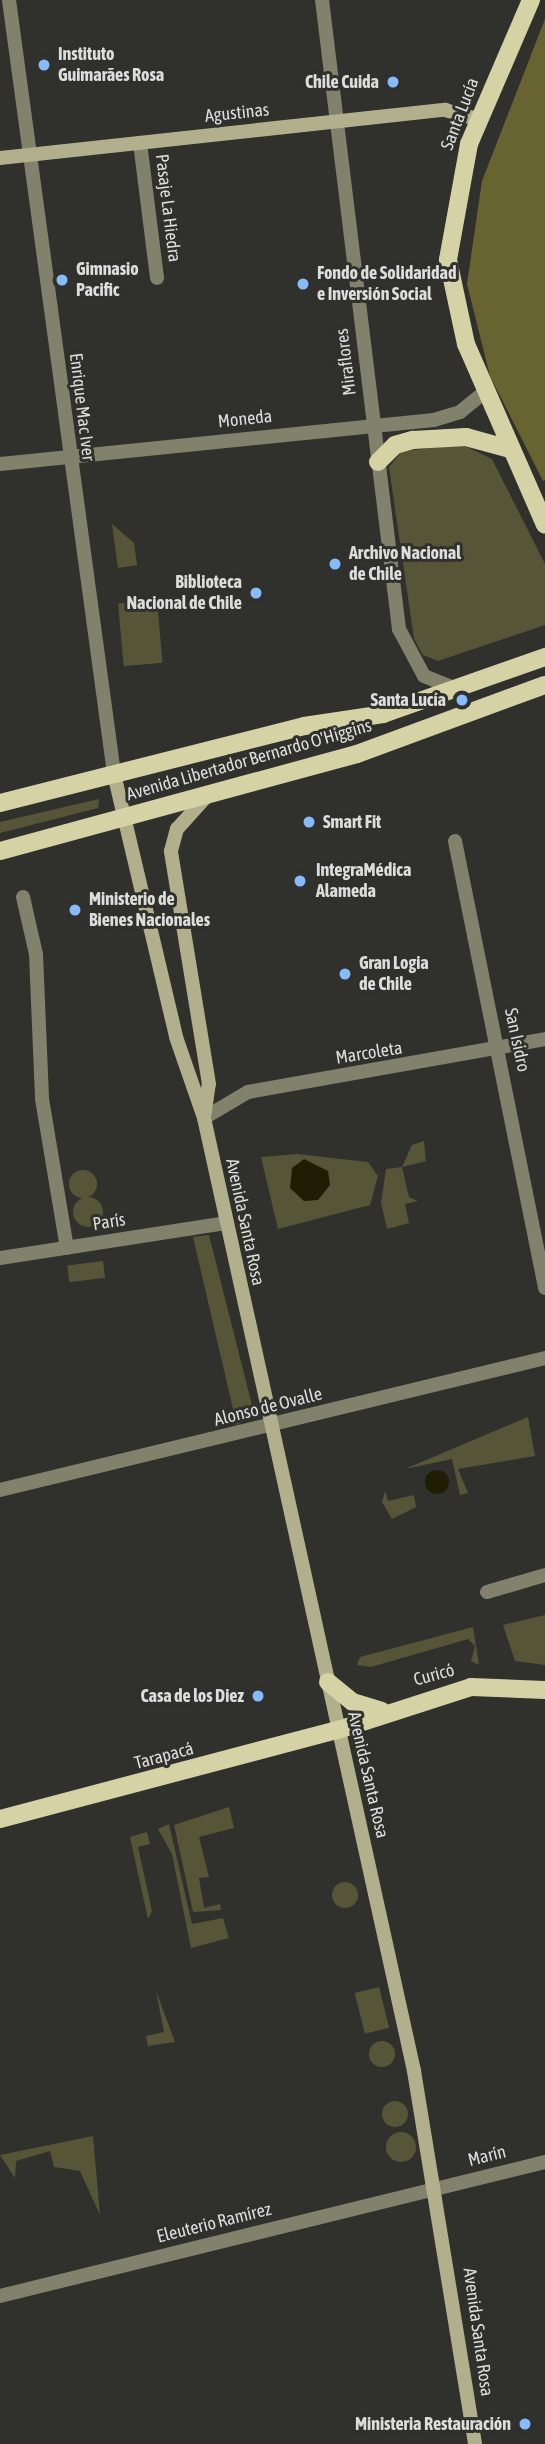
<!DOCTYPE html>
<meta charset="utf-8">
<style>
body{margin:0}
#map{position:relative;width:545px;height:2444px;overflow:hidden;background:#30302d;font-family:"Asap Condensed",sans-serif}
div>[style]{position:absolute}
.green>*{inset:0;background:#575538;transform-origin:0 0}
.round{border-radius:50%}
.forest>*{inset:0;background:#686432}
.water>*{inset:0;background:#1f1d04}
.minor>*{height:14px;margin:-7px;padding:0 7px;transform-origin:7px;border-radius:7px;background:#82816b}
.tertiary>*{height:14px;margin:-7px;padding:0 7px;transform-origin:7px;border-radius:7px;background:#82816b}
.secondary>*{height:14px;margin:-7px;padding:0 7px;transform-origin:7px;border-radius:7px;background:#b1af8c}
.primary>*{height:18px;margin:-9px;padding:0 9px;transform-origin:9px;border-radius:9px;background:#d5d3a5}
.dots>*{width:19px;height:19px;translate:-50% -50%;box-sizing:border-box;border:4px solid #30302d;border-radius:50%}
span{translate:-50% -50%;white-space:nowrap;text-align:center;line-height:1.15;-webkit-text-stroke:6px #30302d;paint-order:stroke}
.poi-label{font-size:18px;color:#dddddb;font-weight:700}
.left{translate:0 -50%;text-align:left}
.right{translate:-100% -50%;text-align:right}
.street-label{font-size:18px;color:#dddddb}
</style>
<div id="map">
<div class="green">
<i style="clip-path:polygon(463px 445px,492px 459px,545px 564px,545px 625px,438px 661px,423px 655px,414px 639px,389px 467px,402px 451px)"></i>
<i style="clip-path:polygon(112px 524px,134px 543px,137px 565px,118px 568px)"></i>
<i style="left:157px;top:600px;width:63px;height:39px;rotate:85deg"></i>
<i style="clip-path:polygon(99px 799px,98px 808px,0 833px,0 822px)"></i>
<i style="clip-path:polygon(424px 1141px,426px 1161px,402px 1167px,409px 1197px,418px 1201px,405px 1204px,409px 1223px,387px 1229px,381px 1203px,386px 1169px,402px 1167px,412px 1145px)"></i>
<i style="clip-path:polygon(297px 1154px,368px 1162px,378px 1176px,370px 1205px,278px 1229px,261px 1157px)"></i>
<i class="round" style="left:69px;top:1170px;width:28px;height:28px"></i>
<i class="round" style="left:73px;top:1197px;width:30px;height:30px"></i>
<i style="clip-path:polygon(209px 1235px,253px 1409px,237px 1426px,193px 1237px)"></i>
<i style="left:103px;top:1261px;width:17px;height:36px;rotate:83deg"></i>
<i style="clip-path:polygon(528px 1417px,535px 1456px,458px 1469px,468px 1493px,460px 1495px,452px 1459px,405px 1469px)"></i>
<i style="clip-path:polygon(385px 1491px,388px 1501px,414px 1495px,416px 1507px,392px 1519px,382px 1502px)"></i>
<i style="clip-path:polygon(545px 1615px,545px 1665px,515px 1661px,503px 1625px)"></i>
<i style="clip-path:polygon(473px 1627px,479px 1665px,471px 1661px,475px 1646px,468px 1639px,371px 1667px,357px 1665px,360px 1657px)"></i>
<i style="clip-path:polygon(229px 1807px,234px 1828px,199px 1837px,209px 1877px,199px 1878px,204px 1908px,220px 1904px,221px 1910px,193px 1912px,174px 1825px)"></i>
<i style="clip-path:polygon(169px 1824px,192px 1924px,223px 1918px,229px 1938px,191px 1948px,172px 1854px,158px 1829px)"></i>
<i style="clip-path:polygon(147px 1832px,150px 1844px,138px 1847px,152px 1911px,148px 1919px,130px 1837px)"></i>
<i class="round" style="left:332px;top:1882px;width:26px;height:26px"></i>
<i style="left:379px;top:1987px;width:42px;height:25px;rotate:76deg"></i>
<i style="clip-path:polygon(156px 1991px,175px 2042px,148px 2046px,146px 2036px,164px 2032px)"></i>
<i class="round" style="left:369px;top:2041px;width:26px;height:26px"></i>
<i class="round" style="left:382px;top:2101px;width:26px;height:26px"></i>
<i class="round" style="left:386px;top:2132px;width:30px;height:30px"></i>
<i style="clip-path:polygon(93px 2136px,100px 2215px,80px 2171px,54px 2167px,50px 2151px,16px 2161px,15px 2178px,0 2155px)"></i>
</div>
<div class="forest">
<i style="clip-path:polygon(545px 19px,545px 480px,543px 481px,490px 376px,467px 284px,482px 181px)"></i>
</div>
<div class="water">
<i style="clip-path:polygon(304px 1159px,328px 1171px,330px 1185px,318px 1200px,304px 1201px,290px 1188px,292px 1168px)"></i>
<i class="round" style="left:425px;top:1470px;width:24px;height:24px"></i>
</div>
<div class="minor">
<i style="left:9px;top:0;width:781px;rotate:82.27deg"></i>
<i style="left:140px;top:143px;width:136px;rotate:82.8deg"></i>
<i style="left:0;top:464px;width:436px;rotate:-5.8deg"></i>
<i style="left:434px;top:420px;width:27px;rotate:-17deg"></i>
<i style="left:460px;top:412px;width:32px;rotate:-39deg"></i>
<i style="left:455px;top:841px;width:456px;rotate:78.6deg"></i>
<i style="left:23px;top:897px;width:58px;rotate:77.2deg"></i>
<i style="left:36px;top:954px;width:145px;rotate:87.6deg"></i>
<i style="left:42px;top:1099px;width:151px;rotate:80.5deg"></i>
<i style="left:204px;top:1118px;width:51px;rotate:-30.6deg"></i>
<i style="left:248px;top:1092px;width:302px;rotate:-10.1deg"></i>
<i style="left:0;top:1258px;width:228px;rotate:-8.8deg"></i>
<i style="left:0;top:1490px;width:561px;rotate:-13.61deg"></i>
<i style="left:487px;top:1592px;width:60px;rotate:-16.3deg"></i>
</div>
<div class="tertiary">
<i style="left:322px;top:0;width:634px;rotate:83.02deg"></i>
<i style="left:399px;top:629px;width:53px;rotate:62deg"></i>
<i style="left:424px;top:676px;width:35px;rotate:22deg"></i>
<i style="left:0;top:2296px;width:561px;rotate:-13.81deg"></i>
</div>
<div class="secondary">
<i style="left:0;top:158px;width:448px;rotate:-6.2deg"></i>
<i style="left:445px;top:110px;width:33px;rotate:16deg"></i>
<i style="left:114px;top:774px;width:270px;rotate:76.7deg"></i>
<i style="left:176px;top:1037px;width:86px;rotate:70.9deg"></i>
<i style="left:204px;top:1118px;width:976px;rotate:77.57deg"></i>
<i style="left:414px;top:2071px;width:378px;rotate:80.7deg"></i>
<i style="left:204px;top:1118px;width:34px;rotate:-82deg"></i>
<i style="left:209px;top:1084px;width:236px;rotate:-99.3deg"></i>
<i style="left:171px;top:851px;width:23px;rotate:-75deg"></i>
<i style="left:177px;top:829px;width:43px;rotate:-47.8deg"></i>
</div>
<div class="primary">
<i style="left:531px;top:0;width:157px;rotate:113.3deg"></i>
<i style="left:469px;top:144px;width:118px;rotate:100.3deg"></i>
<i style="left:448px;top:260px;width:86px;rotate:77.9deg"></i>
<i style="left:466px;top:344px;width:197px;rotate:66.4deg"></i>
<i style="left:378px;top:462px;width:24px;rotate:-45deg"></i>
<i style="left:395px;top:445px;width:19px;rotate:-16deg"></i>
<i style="left:413px;top:440px;width:53px;rotate:-3.2deg"></i>
<i style="left:466px;top:437px;width:46px;rotate:15.3deg"></i>
<i style="left:0;top:803px;width:314px;rotate:-14.2deg"></i>
<i style="left:304px;top:726px;width:80px;rotate:-8.6deg"></i>
<i style="left:383px;top:714px;width:172px;rotate:-19.4deg"></i>
<i style="left:0;top:851px;width:370px;rotate:-15.2deg"></i>
<i style="left:357px;top:754px;width:200px;rotate:-20.2deg"></i>
<i style="left:328px;top:1682px;width:32px;rotate:39deg"></i>
<i style="left:353px;top:1702px;width:30px;rotate:17deg"></i>
<i style="left:0;top:1819px;width:350px;rotate:-14.8deg"></i>
<i style="left:338px;top:1730px;width:140px;rotate:-17.9deg"></i>
<i style="left:471px;top:1687px;width:74px;rotate:2.3deg"></i>
</div>
<div class="dots">
<i style="left:44px;top:65px;background:#87bbfb"></i>
<i style="left:393px;top:82px;background:#87bbfb"></i>
<i style="left:62px;top:280px;background:#87bbfb"></i>
<i style="left:303px;top:284px;background:#87bbfb"></i>
<i style="left:335px;top:564px;background:#87bbfb"></i>
<i style="left:256px;top:593px;background:#87bbfb"></i>
<i style="left:462px;top:700px;background:#87bbfb"></i>
<i style="left:309px;top:822px;background:#87bbfb"></i>
<i style="left:300px;top:881px;background:#87bbfb"></i>
<i style="left:75px;top:910px;background:#87bbfb"></i>
<i style="left:345px;top:974px;background:#87bbfb"></i>
<i style="left:258px;top:1696px;background:#87bbfb"></i>
<i style="left:525px;top:2424px;background:#87bbfb"></i>
</div>
<div class="poi-label">
<span class="left" style="left:58px;top:65px">Instituto<br>Guimarães Rosa</span>
<span class="right" style="left:379px;top:82px">Chile Cuida</span>
<span class="left" style="left:76px;top:280px">Gimnasio<br>Pacific</span>
<span class="left" style="left:317px;top:284px">Fondo de Solidaridad<br>e Inversión Social</span>
<span class="left" style="left:349px;top:564px">Archivo Nacional<br>de Chile</span>
<span class="right" style="left:242px;top:593px">Biblioteca<br>Nacional de Chile</span>
<span class="right" style="left:446px;top:700px">Santa Lucía</span>
<span class="left" style="left:323px;top:822px">Smart Fit</span>
<span class="left" style="left:316px;top:881px">IntegraMédica<br>Alameda</span>
<span class="left" style="left:89px;top:910px">Ministerio de<br>Bienes Nacionales</span>
<span class="left" style="left:359px;top:974px">Gran Logia<br>de Chile</span>
<span class="right" style="left:244px;top:1696px">Casa de los Diez</span>
<span class="right" style="left:511px;top:2424px">Ministeria Restauración</span>
</div>
<div class="street-label">
<span style="left:237px;top:113px;rotate:-6deg">Agustinas</span>
<span style="left:460px;top:114px;rotate:-69deg">Santa Lucía</span>
<span style="left:168px;top:208px;rotate:83deg">Pasaje La Hiedra</span>
<span style="left:346px;top:362px;rotate:-97deg">Miraflores</span>
<span style="left:82px;top:407px;rotate:83deg">Enrique Mac Iver</span>
<span style="left:245px;top:419px;rotate:-6deg">Moneda</span>
<span style="left:249px;top:760px;rotate:-16deg">Avenida Libertador Bernardo O'Higgins</span>
<span style="left:517px;top:1040px;rotate:78deg">San Isidro</span>
<span style="left:369px;top:1053px;rotate:-9deg">Marcoleta</span>
<span style="left:109px;top:1222px;rotate:-9deg">París</span>
<span style="left:245px;top:1222px;rotate:78deg">Avenida Santa Rosa</span>
<span style="left:268px;top:1407px;rotate:-14deg">Alonso de Ovalle</span>
<span style="left:434px;top:1675px;rotate:-15deg">Curicó</span>
<span style="left:164px;top:1756px;rotate:-15deg">Tarapacá</span>
<span style="left:368px;top:1775px;rotate:77deg">Avenida Santa Rosa</span>
<span style="left:487px;top:2156px;rotate:-14deg">Marín</span>
<span style="left:214px;top:2223px;rotate:-14deg">Eleuterio Ramírez</span>
<span style="left:478px;top:2332px;rotate:82deg">Avenida Santa Rosa</span>
</div>
</div>
